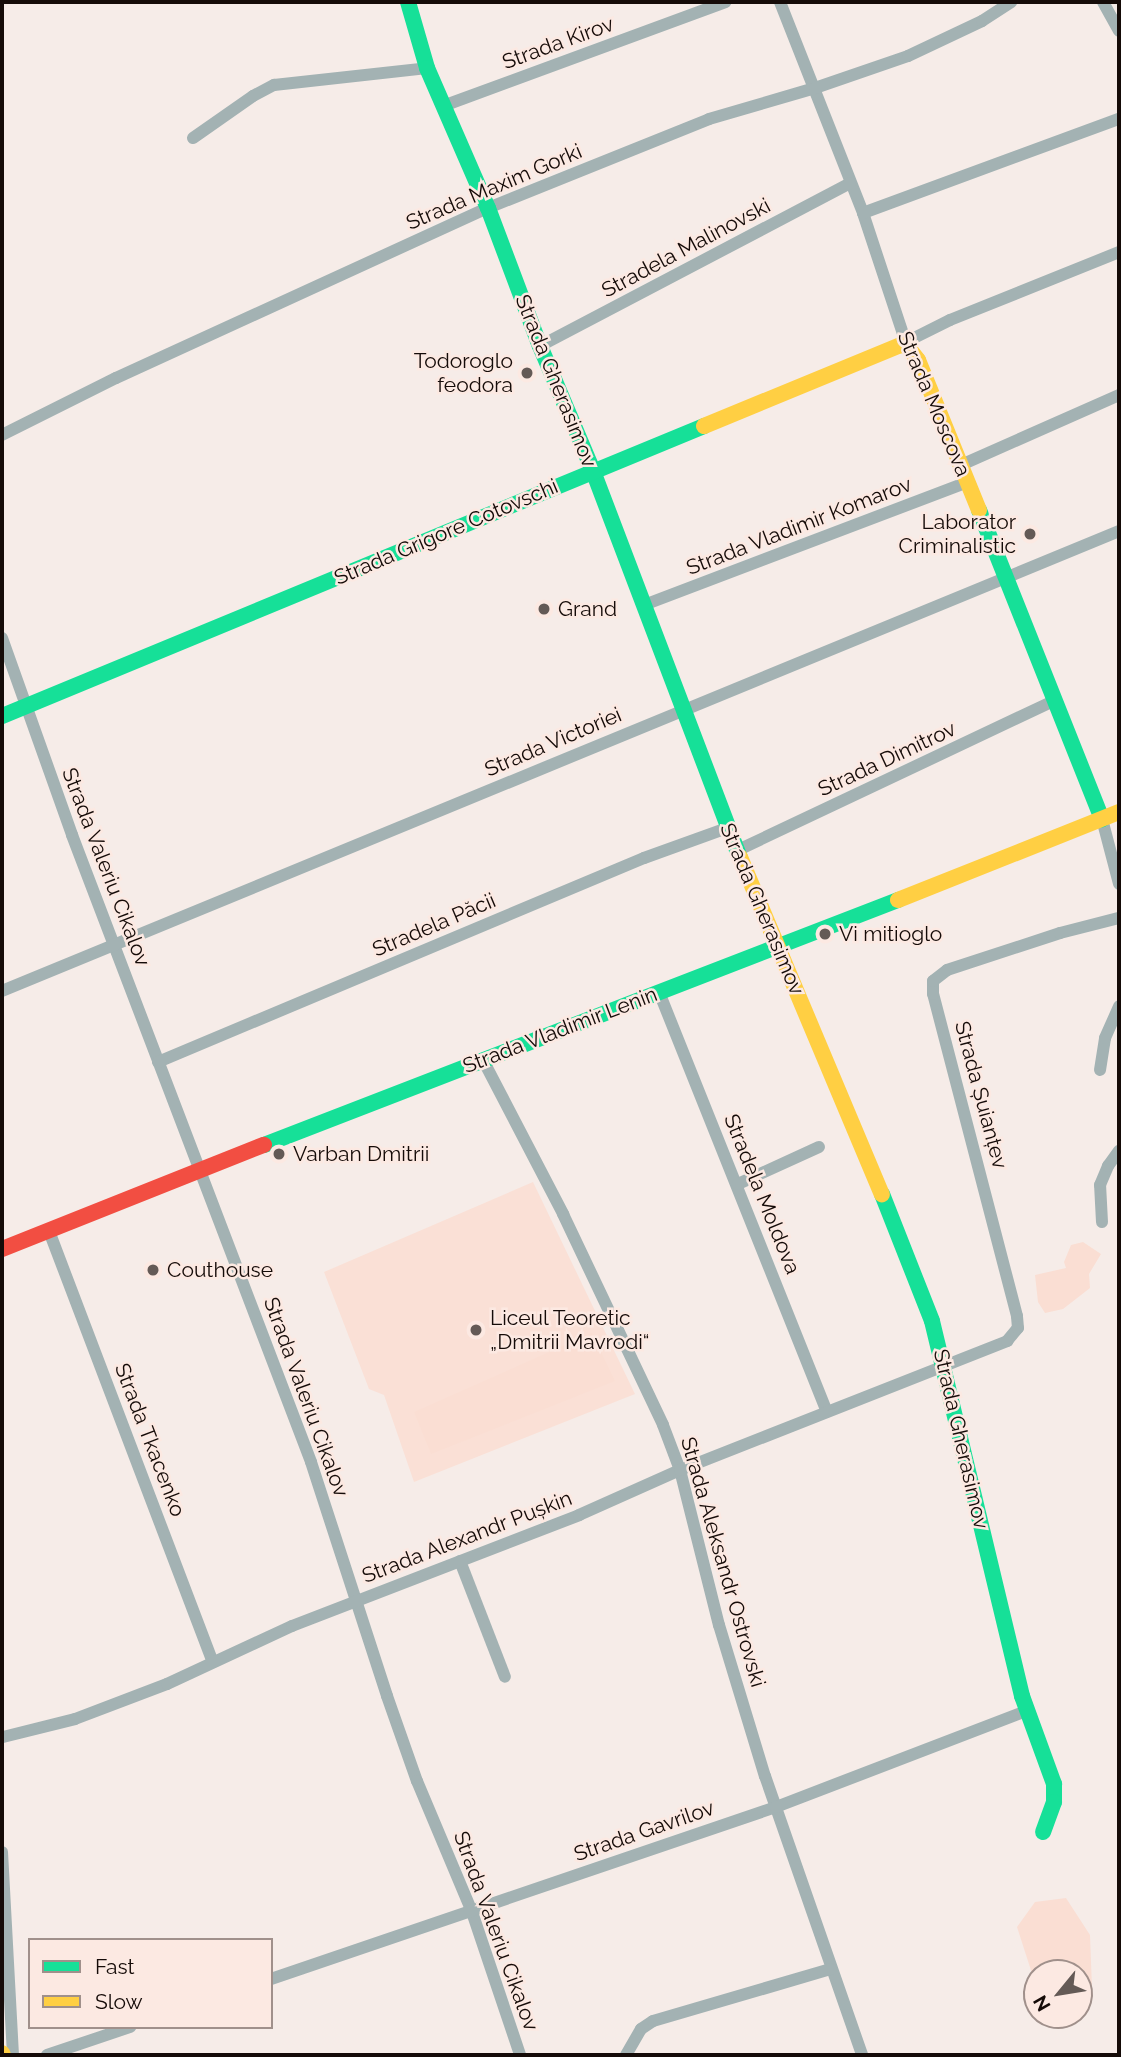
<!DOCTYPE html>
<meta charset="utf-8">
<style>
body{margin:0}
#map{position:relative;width:1121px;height:2057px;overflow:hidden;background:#f6ece8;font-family:Raleway,sans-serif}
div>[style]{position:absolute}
.built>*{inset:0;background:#fae0d6}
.green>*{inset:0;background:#faded3}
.street>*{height:12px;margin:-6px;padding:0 6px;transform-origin:6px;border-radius:6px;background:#a3b2b3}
.fast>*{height:16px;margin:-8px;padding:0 8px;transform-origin:8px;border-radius:8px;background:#16e098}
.slow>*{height:16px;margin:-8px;padding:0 8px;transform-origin:8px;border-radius:8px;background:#ffcf43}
.jam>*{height:16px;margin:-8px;padding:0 8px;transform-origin:8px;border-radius:8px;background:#f24e42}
.dots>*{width:19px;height:19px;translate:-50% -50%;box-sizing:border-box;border:4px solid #fce9e2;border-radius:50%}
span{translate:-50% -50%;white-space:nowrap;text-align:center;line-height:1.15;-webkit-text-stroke:5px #fce9e2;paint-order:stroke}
.street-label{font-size:21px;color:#150b08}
.poi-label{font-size:21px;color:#150b08}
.right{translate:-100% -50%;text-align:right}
.left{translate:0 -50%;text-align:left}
.frame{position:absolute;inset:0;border:4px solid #150b08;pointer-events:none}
.legend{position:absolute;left:28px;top:1938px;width:245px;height:91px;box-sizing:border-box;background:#fce9e2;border:2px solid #a0908b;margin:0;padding:9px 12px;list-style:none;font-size:21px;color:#150b08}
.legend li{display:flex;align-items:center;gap:14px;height:35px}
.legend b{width:35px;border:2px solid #a0908b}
.north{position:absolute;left:1023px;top:1959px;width:70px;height:70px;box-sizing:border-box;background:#fce9e2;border:2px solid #a0908b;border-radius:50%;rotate:240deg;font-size:19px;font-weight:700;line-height:28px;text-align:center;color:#150b08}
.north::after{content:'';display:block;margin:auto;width:24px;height:32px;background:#645a56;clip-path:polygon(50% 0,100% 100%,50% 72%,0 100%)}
</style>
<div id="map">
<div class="built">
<i style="clip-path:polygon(533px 1182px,635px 1394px,414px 1482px,384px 1395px,369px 1389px,324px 1272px)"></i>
</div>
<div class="green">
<i style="clip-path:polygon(1083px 1242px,1101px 1254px,1089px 1274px,1090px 1288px,1063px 1309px,1045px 1313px,1038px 1302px,1035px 1275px,1066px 1268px,1064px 1262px,1071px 1245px)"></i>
<i style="clip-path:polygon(592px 1333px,615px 1381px,431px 1454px,414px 1412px)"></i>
<i style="clip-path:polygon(1066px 1898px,1090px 1935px,1092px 1988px,1079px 1990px,1079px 1973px,1037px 1973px,1037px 1989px,1017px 1927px,1035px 1902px)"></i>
</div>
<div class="street">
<i style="left:780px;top:2px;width:227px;rotate:68.5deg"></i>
<i style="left:863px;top:213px;width:140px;rotate:71.7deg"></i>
<i style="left:1103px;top:2px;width:33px;rotate:61deg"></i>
<i style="left:443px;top:106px;width:301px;rotate:-20.2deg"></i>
<i style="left:193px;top:138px;width:73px;rotate:-35deg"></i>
<i style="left:253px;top:96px;width:24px;rotate:-28deg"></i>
<i style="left:274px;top:85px;width:154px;rotate:-6.3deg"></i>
<i style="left:863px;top:213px;width:273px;rotate:-20.2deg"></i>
<i style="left:540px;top:346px;width:350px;rotate:-27.7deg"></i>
<i style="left:907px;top:346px;width:11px;rotate:-49deg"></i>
<i style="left:914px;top:338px;width:40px;rotate:-26.6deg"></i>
<i style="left:950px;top:320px;width:182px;rotate:-21.9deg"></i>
<i style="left:2px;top:435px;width:127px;rotate:-26.6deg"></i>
<i style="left:116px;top:378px;width:409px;rotate:-24.6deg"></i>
<i style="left:488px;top:208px;width:238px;rotate:-21.9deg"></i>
<i style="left:709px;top:119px;width:110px;rotate:-16.3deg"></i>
<i style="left:815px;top:88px;width:98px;rotate:-19deg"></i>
<i style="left:908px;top:56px;width:82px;rotate:-25.3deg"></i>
<i style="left:982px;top:21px;width:35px;rotate:-33deg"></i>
<i style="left:961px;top:465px;width:173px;rotate:-23.9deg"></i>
<i style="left:644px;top:605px;width:346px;rotate:-20.8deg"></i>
<i style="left:2px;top:638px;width:209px;rotate:70.4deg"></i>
<i style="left:72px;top:835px;width:671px;rotate:69.13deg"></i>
<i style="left:311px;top:1462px;width:246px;rotate:72deg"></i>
<i style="left:387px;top:1696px;width:90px;rotate:70.6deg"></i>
<i style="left:417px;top:1781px;width:142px;rotate:67.2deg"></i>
<i style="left:472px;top:1912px;width:151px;rotate:71.4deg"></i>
<i style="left:1102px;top:819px;width:67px;rotate:75.3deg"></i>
<i style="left:736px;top:851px;width:352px;rotate:-25.3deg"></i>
<i style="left:2px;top:991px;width:1208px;rotate:-22.38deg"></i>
<i style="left:659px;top:992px;width:452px;rotate:68.2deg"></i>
<i style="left:483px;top:1060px;width:174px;rotate:62.5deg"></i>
<i style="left:563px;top:1214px;width:233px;rotate:64.6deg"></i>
<i style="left:663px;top:1425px;width:48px;rotate:69.3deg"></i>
<i style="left:680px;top:1470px;width:160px;rotate:75.9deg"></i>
<i style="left:719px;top:1625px;width:158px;rotate:73.1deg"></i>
<i style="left:765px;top:1776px;width:295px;rotate:70.8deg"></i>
<i style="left:158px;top:1062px;width:527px;rotate:-22.77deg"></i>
<i style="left:644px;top:858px;width:88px;rotate:-19.9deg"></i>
<i style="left:1100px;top:1070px;width:32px;rotate:-81deg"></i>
<i style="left:1105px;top:1038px;width:35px;rotate:-66deg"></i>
<i style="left:738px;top:1184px;width:89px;rotate:-24.6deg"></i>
<i style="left:1102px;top:1222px;width:37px;rotate:-93deg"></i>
<i style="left:1100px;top:1185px;width:21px;rotate:-67deg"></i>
<i style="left:1108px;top:1166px;width:19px;rotate:-54deg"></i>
<i style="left:49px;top:1231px;width:461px;rotate:69.2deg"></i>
<i style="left:460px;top:1561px;width:124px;rotate:68.8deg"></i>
<i style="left:3px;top:1737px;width:74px;rotate:-14deg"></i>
<i style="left:75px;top:1719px;width:98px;rotate:-20.8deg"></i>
<i style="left:167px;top:1684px;width:138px;rotate:-24.9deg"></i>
<i style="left:292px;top:1626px;width:308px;rotate:-21.1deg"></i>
<i style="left:579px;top:1515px;width:111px;rotate:-24deg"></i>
<i style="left:680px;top:1470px;width:352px;rotate:-21.5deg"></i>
<i style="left:1007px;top:1341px;width:17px;rotate:-50deg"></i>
<i style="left:1018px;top:1328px;width:12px;rotate:-95deg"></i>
<i style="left:1017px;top:1316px;width:333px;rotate:-104.6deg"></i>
<i style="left:933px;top:994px;width:13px;rotate:-90deg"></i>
<i style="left:933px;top:981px;width:18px;rotate:-38deg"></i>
<i style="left:947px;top:970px;width:119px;rotate:-18.1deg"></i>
<i style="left:1060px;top:933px;width:61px;rotate:-14.3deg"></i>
<i style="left:2px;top:1852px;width:203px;rotate:86.9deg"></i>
<i style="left:271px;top:1979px;width:533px;rotate:-18.81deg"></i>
<i style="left:776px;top:1807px;width:268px;rotate:-21deg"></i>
<i style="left:47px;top:2055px;width:88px;rotate:-18.6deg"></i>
<i style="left:626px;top:2055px;width:30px;rotate:-60deg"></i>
<i style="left:641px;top:2029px;width:14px;rotate:-34deg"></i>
<i style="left:653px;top:2021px;width:185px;rotate:-16.3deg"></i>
</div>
<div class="fast">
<i style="left:408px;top:2px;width:69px;rotate:73.9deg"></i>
<i style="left:427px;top:68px;width:153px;rotate:66.5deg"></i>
<i style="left:488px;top:208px;width:147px;rotate:69.4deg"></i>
<i style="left:540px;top:346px;width:136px;rotate:67deg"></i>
<i style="left:593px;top:471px;width:413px;rotate:69.2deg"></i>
<i style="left:979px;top:510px;width:333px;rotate:68.3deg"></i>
<i style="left:2px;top:716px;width:760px;rotate:-22.45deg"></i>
<i style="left:264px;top:1145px;width:680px;rotate:-21.13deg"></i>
<i style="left:882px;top:1194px;width:136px;rotate:68.5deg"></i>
<i style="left:932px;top:1321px;width:386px;rotate:76.5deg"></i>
<i style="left:1022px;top:1696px;width:94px;rotate:70deg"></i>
<i style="left:1054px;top:1784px;width:18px;rotate:90deg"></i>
<i style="left:1054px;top:1802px;width:32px;rotate:110deg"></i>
</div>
<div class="slow">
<i style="left:704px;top:426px;width:213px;rotate:-22.4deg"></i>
<i style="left:901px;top:345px;width:6px;rotate:9deg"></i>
<i style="left:907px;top:346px;width:18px;rotate:52deg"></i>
<i style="left:918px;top:360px;width:162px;rotate:67.9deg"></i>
<i style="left:740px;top:857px;width:366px;rotate:67.2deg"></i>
<i style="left:898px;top:900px;width:238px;rotate:-21.7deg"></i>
<i style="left:2px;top:2053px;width:2px;rotate:63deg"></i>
</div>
<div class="jam">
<i style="left:2px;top:1249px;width:282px;rotate:-21.7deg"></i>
</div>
<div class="dots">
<i style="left:527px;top:373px;background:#645a56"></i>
<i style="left:1030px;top:534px;background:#645a56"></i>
<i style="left:544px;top:609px;background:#645a56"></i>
<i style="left:825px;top:934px;background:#645a56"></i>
<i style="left:279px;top:1154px;background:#645a56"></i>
<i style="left:153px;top:1270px;background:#645a56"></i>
<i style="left:476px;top:1330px;background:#645a56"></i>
</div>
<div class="street-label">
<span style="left:558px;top:43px;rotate:-20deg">Strada Kirov</span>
<span style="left:494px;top:187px;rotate:-23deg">Strada Maxim Gorki</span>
<span style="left:686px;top:248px;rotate:-28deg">Stradela Malinovski</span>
<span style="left:556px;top:381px;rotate:68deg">Strada Gherasimov</span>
<span style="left:934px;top:404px;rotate:67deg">Strada Moscova</span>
<span style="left:799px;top:526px;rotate:-21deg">Strada Vladimir Komarov</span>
<span style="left:446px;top:532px;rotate:-23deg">Strada Grigore Cotovschi</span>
<span style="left:553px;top:742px;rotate:-23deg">Strada Victoriei</span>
<span style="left:887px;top:759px;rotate:-25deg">Strada Dimitrov</span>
<span style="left:106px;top:867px;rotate:69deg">Strada Valeriu Cikalov</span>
<span style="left:762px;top:909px;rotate:67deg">Strada Gherasimov</span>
<span style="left:434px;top:925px;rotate:-23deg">Stradela Păcii</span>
<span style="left:560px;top:1030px;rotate:-21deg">Strada Vladimir Lenin</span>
<span style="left:981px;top:1095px;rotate:75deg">Strada Șuianțev</span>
<span style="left:762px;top:1194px;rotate:68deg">Stradela Moldova</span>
<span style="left:306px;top:1397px;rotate:70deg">Strada Valeriu Cikalov</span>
<span style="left:961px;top:1439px;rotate:77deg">Strada Gherasimov</span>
<span style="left:150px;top:1440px;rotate:69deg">Strada Tkacenko</span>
<span style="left:467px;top:1537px;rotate:-21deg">Strada Alexandr Pușkin</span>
<span style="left:723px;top:1562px;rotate:74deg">Strada Aleksandr Ostrovski</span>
<span style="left:644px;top:1831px;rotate:-19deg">Strada Gavrilov</span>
<span style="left:496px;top:1931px;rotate:70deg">Strada Valeriu Cikalov</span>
</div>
<div class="poi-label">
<span class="right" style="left:513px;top:373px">Todoroglo<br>feodora</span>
<span class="right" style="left:1016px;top:534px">Laborator<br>Criminalistic</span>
<span class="left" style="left:558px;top:609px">Grand</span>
<span class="left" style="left:839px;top:934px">Vi mitioglo</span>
<span class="left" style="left:293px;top:1154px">Varban Dmitrii</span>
<span class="left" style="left:167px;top:1270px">Couthouse</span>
<span class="left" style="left:490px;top:1330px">Liceul Teoretic<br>„Dmitrii Mavrodi“</span>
</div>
<div class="frame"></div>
<ul class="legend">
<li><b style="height:9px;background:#16e098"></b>Fast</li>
<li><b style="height:9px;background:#ffcf43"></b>Slow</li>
</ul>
<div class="north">N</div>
</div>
